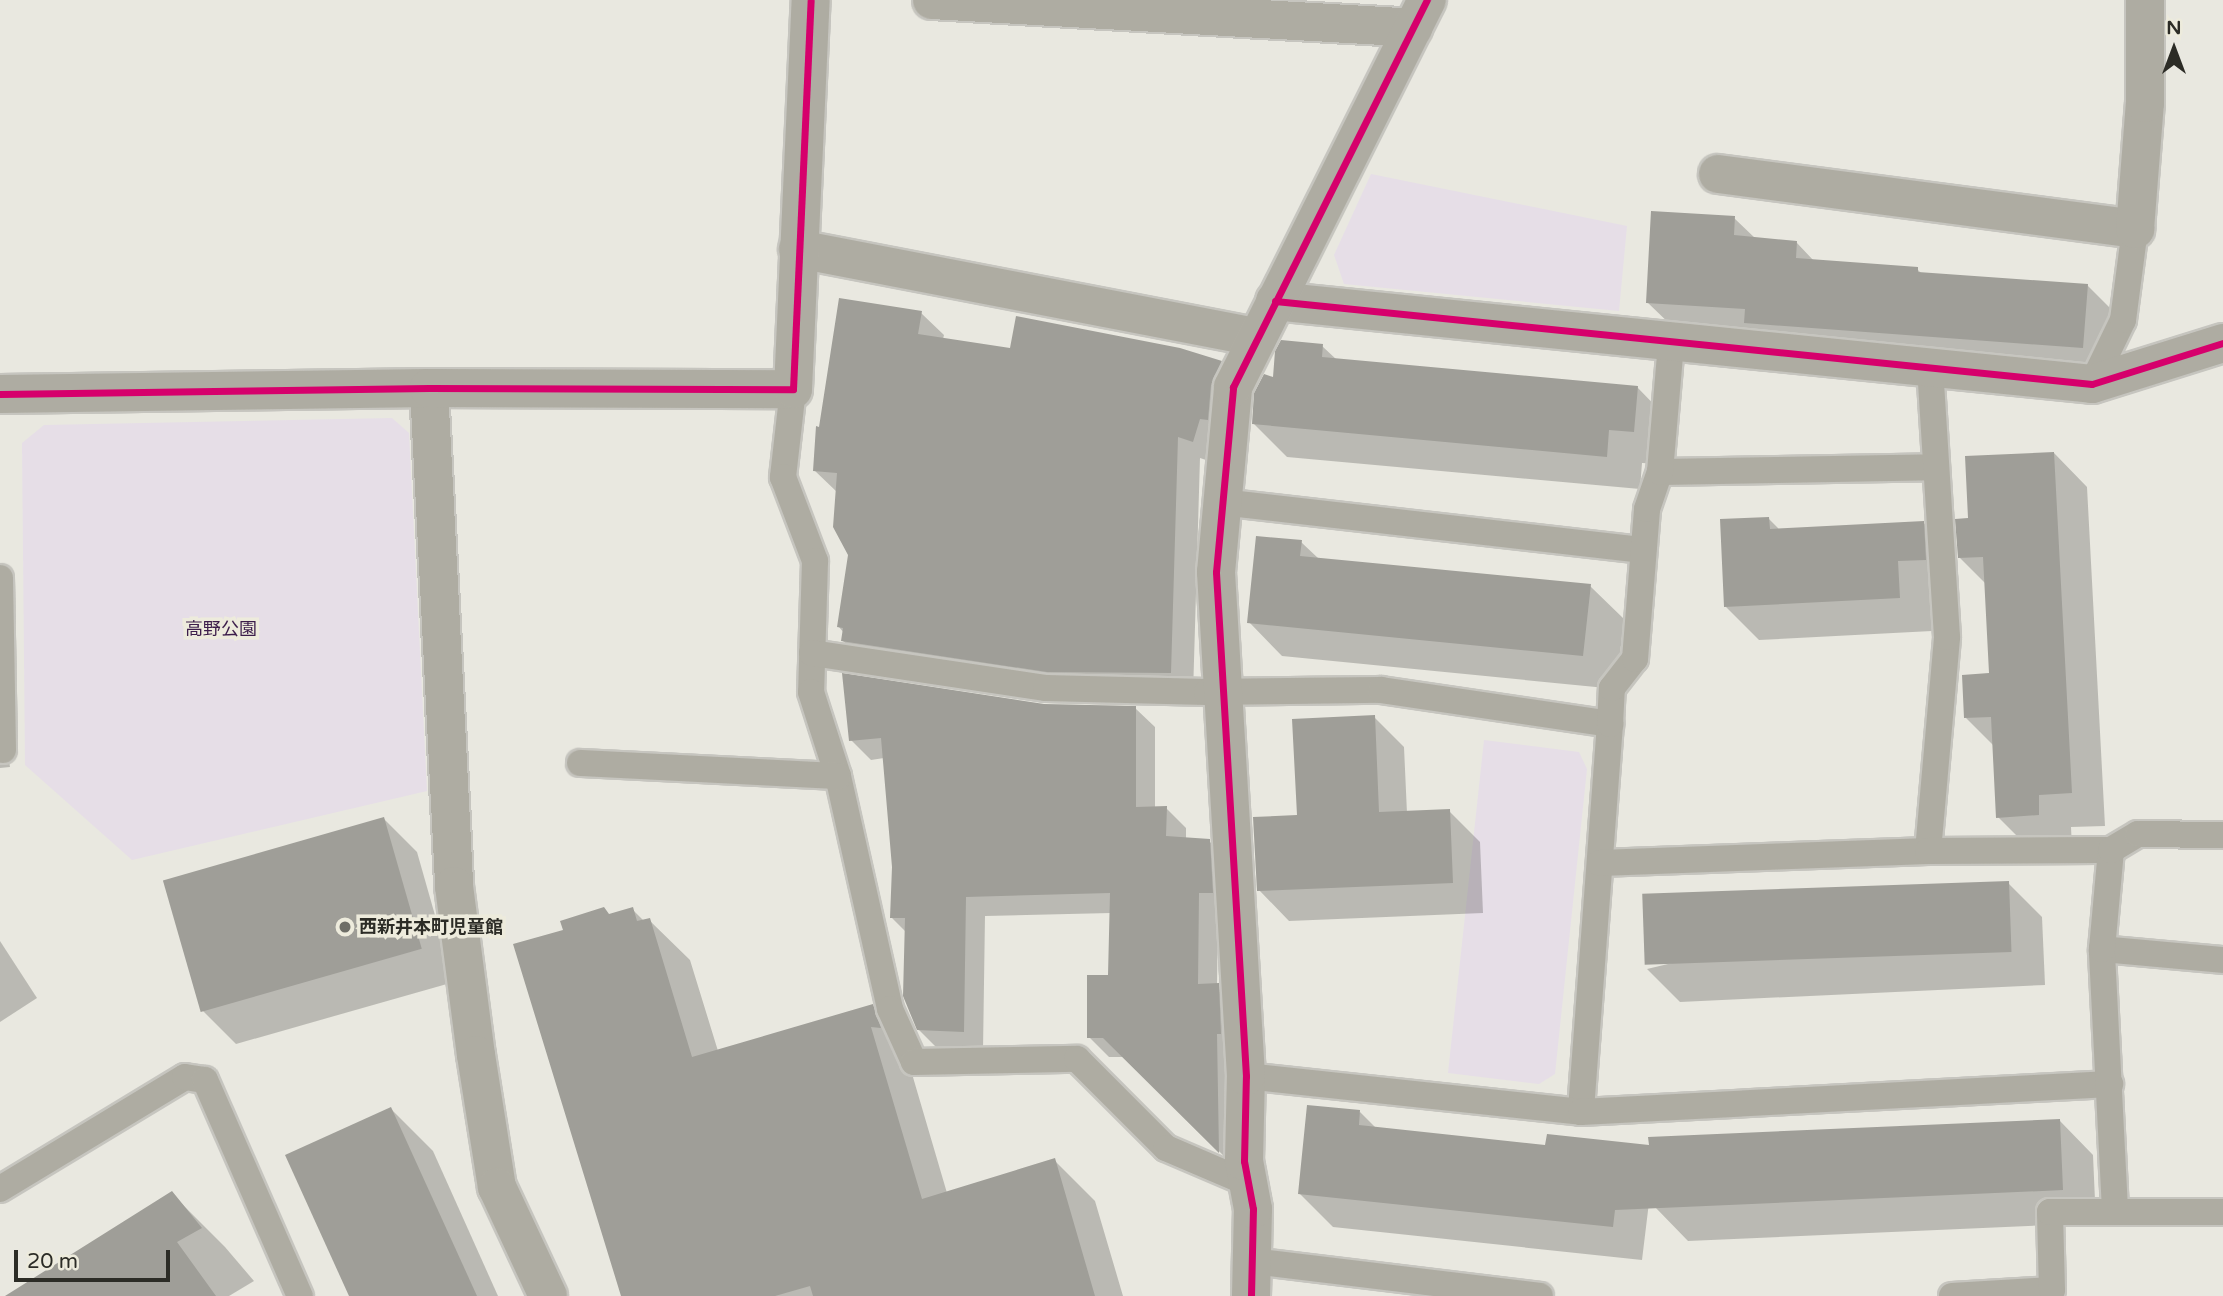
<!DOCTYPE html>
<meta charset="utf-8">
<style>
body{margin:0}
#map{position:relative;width:2223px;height:1296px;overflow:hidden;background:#e9e8e0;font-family:"Varela Round","Noto Sans JP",sans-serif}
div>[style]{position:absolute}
.green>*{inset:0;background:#e6dee7}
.shadow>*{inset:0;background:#0003}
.building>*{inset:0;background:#9f9e98;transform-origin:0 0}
.roads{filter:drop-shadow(2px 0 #c6c5bf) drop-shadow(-2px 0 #c6c5bf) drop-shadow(0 2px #c6c5bf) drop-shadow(0 -2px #c6c5bf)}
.lane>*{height:26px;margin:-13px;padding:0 13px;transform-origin:13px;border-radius:13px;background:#aeaca2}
.street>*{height:38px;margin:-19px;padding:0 19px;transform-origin:19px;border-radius:19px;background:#aeaca2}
.cycleway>*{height:7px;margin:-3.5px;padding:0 3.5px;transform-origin:3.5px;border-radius:3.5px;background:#d6006c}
.dots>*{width:19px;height:19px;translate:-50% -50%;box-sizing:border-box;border:4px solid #edebdc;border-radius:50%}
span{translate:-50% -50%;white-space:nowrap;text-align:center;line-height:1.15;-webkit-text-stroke:7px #edebdc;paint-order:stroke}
.park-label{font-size:18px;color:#3c1d4b}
.poi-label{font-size:18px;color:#2c2c26;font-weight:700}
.left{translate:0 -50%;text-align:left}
.north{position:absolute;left:2139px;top:14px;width:70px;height:70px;-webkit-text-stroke:5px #edebdc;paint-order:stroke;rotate:0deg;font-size:19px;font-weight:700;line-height:28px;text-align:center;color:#2c2c26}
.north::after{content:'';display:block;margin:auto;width:24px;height:32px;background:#2c2c26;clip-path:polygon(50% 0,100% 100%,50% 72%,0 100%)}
.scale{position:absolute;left:14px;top:1250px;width:156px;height:32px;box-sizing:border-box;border:4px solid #2c2c26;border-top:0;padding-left:9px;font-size:21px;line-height:24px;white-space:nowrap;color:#2c2c26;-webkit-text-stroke:5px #edebdc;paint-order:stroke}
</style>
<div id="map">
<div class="green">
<i style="clip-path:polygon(1371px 174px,1627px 226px,1619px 311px,1344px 284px,1334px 255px)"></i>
<i style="clip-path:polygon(392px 418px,409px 433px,427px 791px,132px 860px,25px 765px,22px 443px,44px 425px)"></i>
<i style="clip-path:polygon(1484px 740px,1579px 752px,1587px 769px,1555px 1074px,1539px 1084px,1448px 1073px)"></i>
</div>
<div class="shadow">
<i style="clip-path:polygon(1734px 218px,1756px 239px,1797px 243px,1814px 261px,1917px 269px,1922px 274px,2087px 285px,2115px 313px,2110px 375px,1675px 329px,1647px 302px)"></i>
<i style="clip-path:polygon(921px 313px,944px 335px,943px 339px,1011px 350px,1221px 362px,1243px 385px,1215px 463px,1200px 458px,1193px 695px,866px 663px,843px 641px,844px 633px,839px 627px,850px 554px,838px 493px,814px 470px)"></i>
<i style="clip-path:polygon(1322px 346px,1337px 360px,1637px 387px,1670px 421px,1666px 464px,1642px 463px,1640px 489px,1287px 457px,1253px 423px,1275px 379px)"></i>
<i style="clip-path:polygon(2054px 453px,2087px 487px,2105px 826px,2071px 827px,2072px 848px,2032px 851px,1998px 817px,1995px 747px,1966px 718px,1990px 675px,1986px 584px,1960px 558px,1970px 520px)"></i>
<i style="clip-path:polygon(1768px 518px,1780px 530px,1923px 522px,1957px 556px,1959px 592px,1930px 594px,1932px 631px,1759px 640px,1726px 607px)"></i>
<i style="clip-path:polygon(1301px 542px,1319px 559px,1590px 586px,1624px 619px,1616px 689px,1282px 656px,1249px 622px)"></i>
<i style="clip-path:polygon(0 701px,10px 767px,0 768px)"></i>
<i style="clip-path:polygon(1044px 705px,1135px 708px,1155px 727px,1155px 808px,1166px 808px,1186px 828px,1186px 839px,1209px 841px,1229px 861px,1218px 912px,1217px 984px,1238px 1005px,1238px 1170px,1124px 1057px,1109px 1057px,1089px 1037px,1109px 976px,1111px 913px,985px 916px,983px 1051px,938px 1049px,918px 1029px,907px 933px,892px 918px,893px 867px,884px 758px,871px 760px,851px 740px)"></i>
<i style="clip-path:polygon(1374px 717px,1404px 747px,1407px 813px,1449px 811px,1480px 842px,1483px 913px,1289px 921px,1259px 890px,1299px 817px)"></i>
<i style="clip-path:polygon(384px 819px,417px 852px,454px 982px,236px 1044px,202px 1010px)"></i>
<i style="clip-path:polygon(2008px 883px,2042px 917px,2045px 985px,1680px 1002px,1647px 969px)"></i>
<i style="clip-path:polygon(632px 909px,644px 921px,649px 920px,690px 960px,718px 1051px,872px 1006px,913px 1047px,910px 1067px,947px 1193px,1054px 1160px,1095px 1201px,1123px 1296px,623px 1296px,610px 916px)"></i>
<i style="clip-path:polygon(0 941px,37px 998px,0 1022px)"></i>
<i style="clip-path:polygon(391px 1109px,433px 1151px,498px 1296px,351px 1296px)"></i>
<i style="clip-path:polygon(1360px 1112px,1376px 1128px,1547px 1146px,1653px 1178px,2060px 1121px,2093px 1155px,2096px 1223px,1688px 1241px,1655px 1207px,1651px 1186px,1642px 1260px,1333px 1227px,1299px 1193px)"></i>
<i style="clip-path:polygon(172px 1194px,225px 1247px,254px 1281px,229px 1296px,9px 1296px)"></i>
</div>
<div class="building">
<i style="clip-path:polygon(1651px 211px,1735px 216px,1734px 235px,1797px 241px,1796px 258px,1918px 267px,1918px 272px,2088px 284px,2083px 348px,1744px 323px,1745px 309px,1646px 303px)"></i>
<i style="clip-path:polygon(839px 298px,922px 311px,918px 334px,1010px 348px,1016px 316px,1180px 348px,1222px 361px,1211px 385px,1208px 420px,1200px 419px,1193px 442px,1178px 437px,1171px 673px,1047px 672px,841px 641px,843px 628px,837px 627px,848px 555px,833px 527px,837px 473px,813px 471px,816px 426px,819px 427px)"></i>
<i style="clip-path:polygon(1281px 340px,1323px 344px,1322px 357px,1638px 386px,1634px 432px,1609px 430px,1607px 457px,1252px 424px,1254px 393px,1264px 374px,1273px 377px,1275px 351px)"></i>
<i style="clip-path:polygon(2054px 452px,2072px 793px,2039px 795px,2039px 815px,1996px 818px,1991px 717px,1964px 718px,1962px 675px,1989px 673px,1983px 557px,1958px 558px,1955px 519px,1968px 518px,1965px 456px)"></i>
<i style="clip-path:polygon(1769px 517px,1770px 529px,1924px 521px,1926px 560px,1898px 561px,1900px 598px,1724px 607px,1720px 519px)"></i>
<i style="clip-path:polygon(1256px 536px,1302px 540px,1300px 556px,1591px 584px,1583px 656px,1247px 623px)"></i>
<i style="clip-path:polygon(842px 673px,1044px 704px,1136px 706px,1136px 807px,1167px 806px,1166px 836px,1210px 839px,1213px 893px,1199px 893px,1198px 984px,1219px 983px,1221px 1034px,1217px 1034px,1219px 1153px,1103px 1038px,1087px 1038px,1087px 975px,1108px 975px,1110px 893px,966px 897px,964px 1032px,917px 1030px,903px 996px,905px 918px,890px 918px,892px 867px,881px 738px,849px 741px)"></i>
<i style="clip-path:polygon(1375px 715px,1379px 812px,1450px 809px,1453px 883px,1257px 891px,1253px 817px,1297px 815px,1292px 719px)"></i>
<i style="left:384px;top:817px;width:137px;height:230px;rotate:74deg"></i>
<i style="left:2009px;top:881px;width:71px;height:367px;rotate:88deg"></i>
<i style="clip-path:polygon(604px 907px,609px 914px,633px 907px,637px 921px,650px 918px,692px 1057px,873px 1004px,881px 1028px,871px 1027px,922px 1199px,1055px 1158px,1095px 1296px,813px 1296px,810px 1286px,775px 1296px,621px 1296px,513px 944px,563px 930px,560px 921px)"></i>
<i style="clip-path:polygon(1307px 1105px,1360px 1110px,1359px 1125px,1545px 1145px,1547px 1134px,1649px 1145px,1648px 1137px,2060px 1119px,2063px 1190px,1615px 1210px,1613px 1227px,1298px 1194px)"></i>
<i style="clip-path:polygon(391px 1107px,477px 1296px,349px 1296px,285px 1155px)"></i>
<i style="clip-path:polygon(172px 1191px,202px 1228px,177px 1242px,216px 1296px,5px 1296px)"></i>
</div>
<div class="roads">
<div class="lane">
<i style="left:2092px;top:384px;width:71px;rotate:-64.2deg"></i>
<i style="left:2123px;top:320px;width:92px;rotate:-82.5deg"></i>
<i style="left:793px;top:389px;width:89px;rotate:96.5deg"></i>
<i style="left:783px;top:477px;width:90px;rotate:69.1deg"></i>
<i style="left:815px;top:561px;width:131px;rotate:91.7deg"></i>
<i style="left:811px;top:692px;width:88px;rotate:72.2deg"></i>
<i style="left:838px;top:776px;width:239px;rotate:77.4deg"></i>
<i style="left:890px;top:1009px;width:58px;rotate:65.6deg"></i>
<i style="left:914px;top:1062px;width:163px;rotate:-1.1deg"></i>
<i style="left:1077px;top:1059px;width:126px;rotate:45deg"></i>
<i style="left:1166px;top:1148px;width:91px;rotate:23.2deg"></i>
<i style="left:1660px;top:472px;width:276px;rotate:-1deg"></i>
<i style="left:1221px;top:502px;width:425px;rotate:6.5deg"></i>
<i style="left:0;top:578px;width:172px;rotate:89deg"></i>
<i style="left:812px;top:653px;width:237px;rotate:8.5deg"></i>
<i style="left:1046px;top:688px;width:161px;rotate:1.4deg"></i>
<i style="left:1207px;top:692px;width:174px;rotate:-0.7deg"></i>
<i style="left:1381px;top:690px;width:232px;rotate:8.4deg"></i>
<i style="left:1610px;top:724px;width:389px;rotate:94.3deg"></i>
<i style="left:1610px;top:724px;width:36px;rotate:-87deg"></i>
<i style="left:1612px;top:688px;width:37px;rotate:-52deg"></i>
<i style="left:1635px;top:659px;width:150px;rotate:-85.4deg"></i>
<i style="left:1647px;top:509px;width:39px;rotate:-71deg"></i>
<i style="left:1660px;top:472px;width:129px;rotate:-85.1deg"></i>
<i style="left:580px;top:763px;width:258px;rotate:2.9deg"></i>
<i style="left:1928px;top:851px;width:215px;rotate:-84.9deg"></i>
<i style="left:1947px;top:637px;width:270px;rotate:-93.6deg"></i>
<i style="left:1600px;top:863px;width:328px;rotate:-2.1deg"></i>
<i style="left:1928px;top:851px;width:183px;rotate:-0.3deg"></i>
<i style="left:2102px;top:949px;width:121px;rotate:5.2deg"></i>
<i style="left:1246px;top:1076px;width:337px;rotate:6.1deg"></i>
<i style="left:1581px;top:1112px;width:530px;rotate:-3.03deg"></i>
<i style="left:0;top:1189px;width:216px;rotate:-31.2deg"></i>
<i style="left:185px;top:1077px;width:20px;rotate:9deg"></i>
<i style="left:205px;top:1080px;width:236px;rotate:66.3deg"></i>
<i style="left:2115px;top:1210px;width:261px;rotate:-92.9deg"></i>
<i style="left:2102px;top:949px;width:99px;rotate:-84.8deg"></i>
<i style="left:2111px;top:850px;width:31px;rotate:-31deg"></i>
<i style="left:2138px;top:834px;width:85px;rotate:0.7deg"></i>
<i style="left:1252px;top:1261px;width:290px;rotate:6.9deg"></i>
<i style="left:1952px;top:1296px;width:100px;rotate:-3.4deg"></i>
<i style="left:2052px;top:1290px;width:78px;rotate:-91.5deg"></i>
<i style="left:2050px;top:1212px;width:173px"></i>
</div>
<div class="street">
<i style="left:932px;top:0;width:482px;rotate:3.3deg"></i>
<i style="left:1718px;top:174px;width:421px;rotate:7.5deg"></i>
<i style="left:2135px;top:229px;width:126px;rotate:-85.5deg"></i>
<i style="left:2145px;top:103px;width:103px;rotate:-90deg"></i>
<i style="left:798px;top:249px;width:466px;rotate:10.9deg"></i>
<i style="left:1275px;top:301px;width:821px;rotate:5.8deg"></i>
<i style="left:2092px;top:384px;width:137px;rotate:-17.4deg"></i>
<i style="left:429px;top:388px;width:499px;rotate:87.1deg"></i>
<i style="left:454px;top:886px;width:170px;rotate:82.6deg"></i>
<i style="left:476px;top:1055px;width:134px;rotate:81deg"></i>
<i style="left:497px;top:1187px;width:120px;rotate:64.9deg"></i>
<i style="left:0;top:394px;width:429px;rotate:-0.8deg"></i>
<i style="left:429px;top:388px;width:364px;rotate:0.2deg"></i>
<i style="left:793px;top:389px;width:389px;rotate:-87.4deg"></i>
<i style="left:1251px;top:1296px;width:87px;rotate:-88.7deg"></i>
<i style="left:1253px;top:1209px;width:49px;rotate:-100.6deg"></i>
<i style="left:1244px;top:1161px;width:85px;rotate:-88.7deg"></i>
<i style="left:1246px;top:1076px;width:505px;rotate:-93.41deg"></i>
<i style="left:1216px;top:572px;width:186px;rotate:-84.7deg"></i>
<i style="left:1233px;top:387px;width:433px;rotate:-63.4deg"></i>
</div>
</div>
<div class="cycleway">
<i style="left:1275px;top:301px;width:821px;rotate:5.8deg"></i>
<i style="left:2092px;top:384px;width:137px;rotate:-17.4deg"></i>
<i style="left:0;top:394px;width:429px;rotate:-0.8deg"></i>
<i style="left:429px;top:388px;width:364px;rotate:0.2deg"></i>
<i style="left:793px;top:389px;width:389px;rotate:-87.4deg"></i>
<i style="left:1251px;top:1296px;width:87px;rotate:-88.7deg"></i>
<i style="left:1253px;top:1209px;width:49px;rotate:-100.6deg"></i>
<i style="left:1244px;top:1161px;width:85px;rotate:-88.7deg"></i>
<i style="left:1246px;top:1076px;width:505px;rotate:-93.41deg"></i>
<i style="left:1216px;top:572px;width:186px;rotate:-84.7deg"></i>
<i style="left:1233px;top:387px;width:433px;rotate:-63.4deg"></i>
</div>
<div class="dots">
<i style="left:345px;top:927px;background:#6e6e67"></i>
</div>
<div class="park-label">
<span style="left:221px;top:629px">高野公園</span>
</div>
<div class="poi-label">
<span class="left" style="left:359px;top:927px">西新井本町児童館</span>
</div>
<div class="north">N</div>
<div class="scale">20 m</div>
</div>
